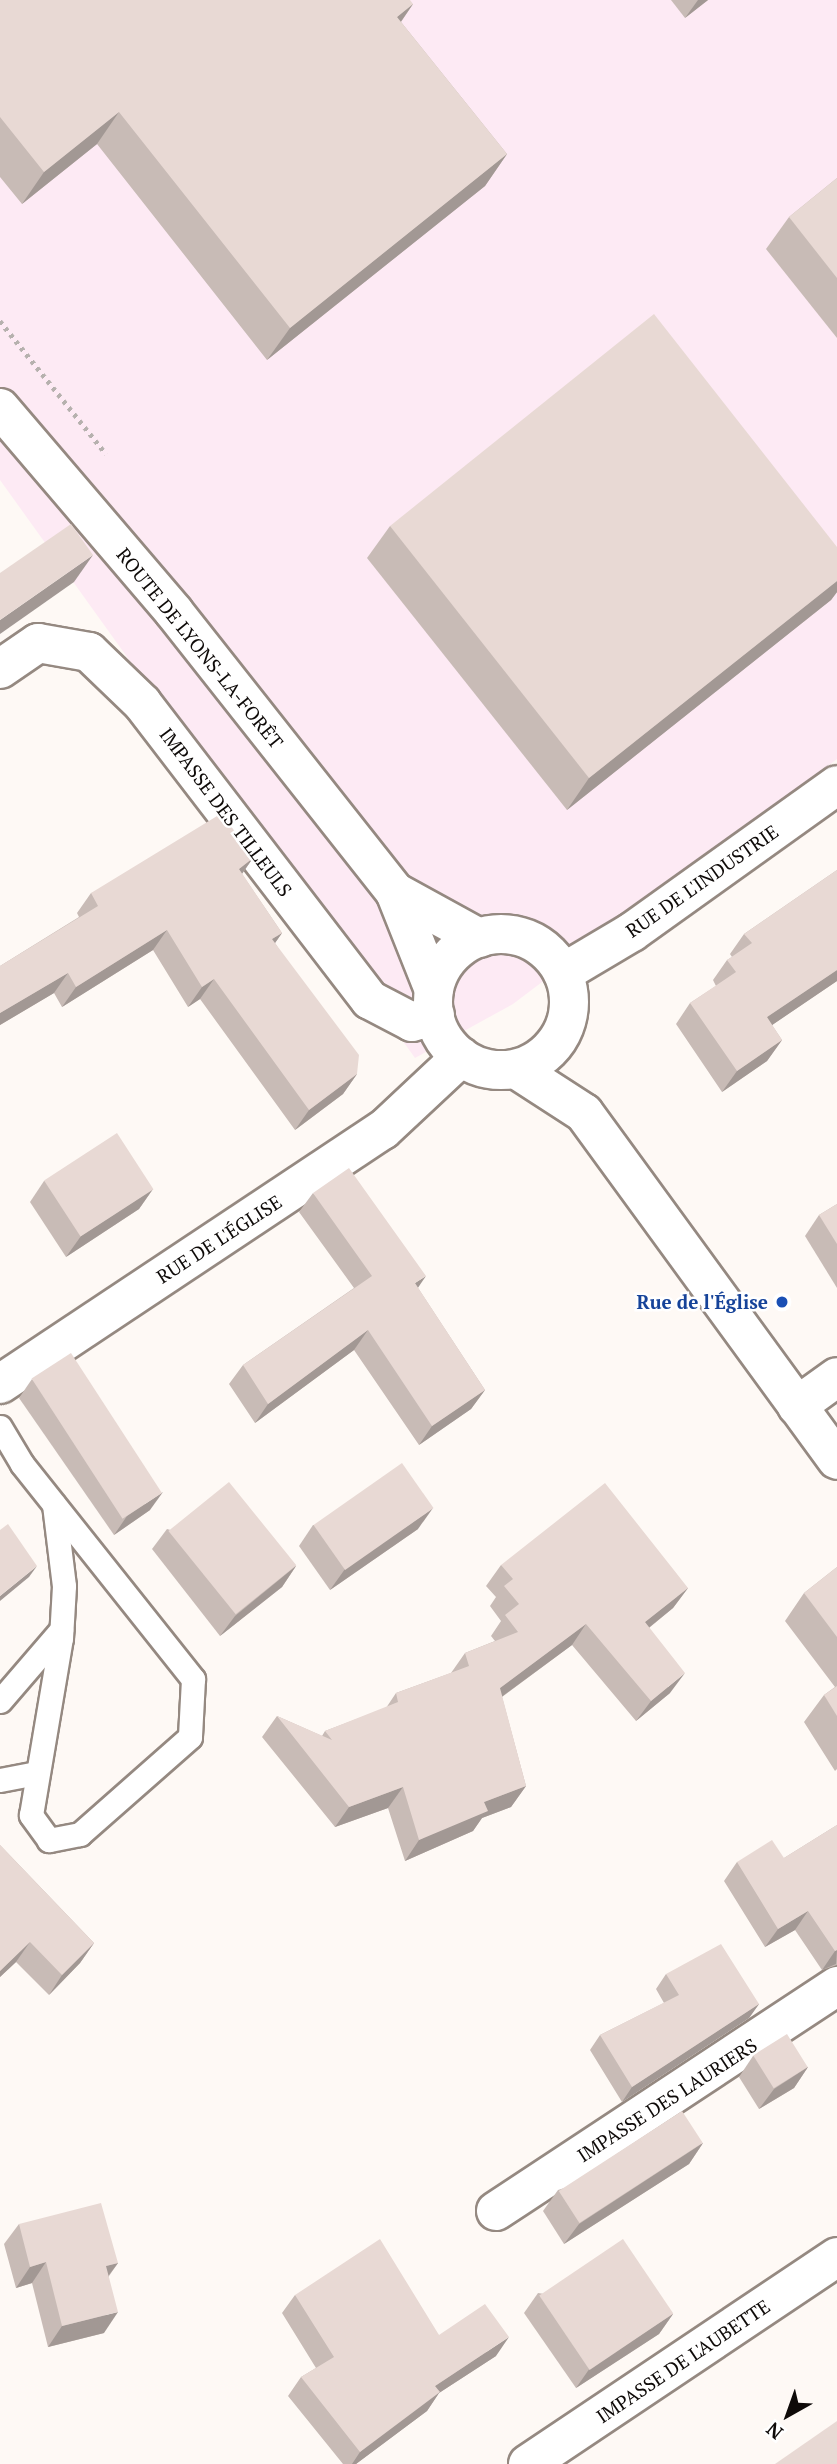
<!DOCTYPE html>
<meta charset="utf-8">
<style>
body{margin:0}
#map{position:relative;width:837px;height:2464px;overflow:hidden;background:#fef9f5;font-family:"PT Serif",serif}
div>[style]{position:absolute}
.industrial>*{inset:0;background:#fdeaf4}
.path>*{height:4.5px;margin-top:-2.25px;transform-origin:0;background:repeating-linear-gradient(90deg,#b6b1ae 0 3.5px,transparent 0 8.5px)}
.roads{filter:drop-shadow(2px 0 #958981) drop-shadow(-2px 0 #958981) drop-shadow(0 2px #958981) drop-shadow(0 -2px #958981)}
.service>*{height:23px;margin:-11.5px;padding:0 11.5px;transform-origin:11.5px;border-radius:11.5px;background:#fff}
.minor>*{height:38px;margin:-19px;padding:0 19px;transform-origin:19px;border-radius:19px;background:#fff}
.secondary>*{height:38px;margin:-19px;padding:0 19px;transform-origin:19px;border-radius:19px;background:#fff}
.secondary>.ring{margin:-19px;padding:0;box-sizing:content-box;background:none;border:38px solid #fff;border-radius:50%}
.wall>*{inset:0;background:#c8bbb6}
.shaded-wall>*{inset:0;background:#a29894}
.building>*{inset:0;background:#e8d9d4;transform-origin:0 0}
.dots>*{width:19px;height:19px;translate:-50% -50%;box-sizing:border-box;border:4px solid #fff;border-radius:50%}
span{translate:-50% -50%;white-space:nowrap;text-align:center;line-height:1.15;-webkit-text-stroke:5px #fff;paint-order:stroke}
.street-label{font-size:19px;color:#0e0a08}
.transit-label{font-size:19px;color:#164399;font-weight:700}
.right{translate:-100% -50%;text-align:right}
.north{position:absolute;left:753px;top:2380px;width:70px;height:70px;-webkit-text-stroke:5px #fff;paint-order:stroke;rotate:220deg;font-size:19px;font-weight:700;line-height:28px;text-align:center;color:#0e0a08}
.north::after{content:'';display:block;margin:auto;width:24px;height:32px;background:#0e0a08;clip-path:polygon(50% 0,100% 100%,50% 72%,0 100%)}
</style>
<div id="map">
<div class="industrial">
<i style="clip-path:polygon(0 0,837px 0,837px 759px,513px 1004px,415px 1058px,0 480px)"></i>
</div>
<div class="path">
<i style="left:0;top:321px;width:170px;rotate:51.4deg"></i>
</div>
<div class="roads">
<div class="service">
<i style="left:0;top:1427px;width:43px;rotate:59.3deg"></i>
<i style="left:22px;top:1464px;width:275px;rotate:51.5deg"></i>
<i style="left:193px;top:1679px;width:58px;rotate:93deg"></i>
<i style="left:190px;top:1737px;width:147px;rotate:138.6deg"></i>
<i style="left:80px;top:1834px;width:32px;rotate:169deg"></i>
<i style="left:49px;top:1840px;width:31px;rotate:-126deg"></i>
<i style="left:31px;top:1815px;width:180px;rotate:-80.4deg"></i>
<i style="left:61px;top:1638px;width:52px;rotate:-86.7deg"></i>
<i style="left:64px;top:1586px;width:82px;rotate:-97deg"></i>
<i style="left:0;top:1701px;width:94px;rotate:-49.3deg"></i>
<i style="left:0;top:1780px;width:37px;rotate:-11deg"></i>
</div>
<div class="minor">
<i style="left:0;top:669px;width:46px;rotate:-34.4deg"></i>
<i style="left:38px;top:643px;width:52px;rotate:10deg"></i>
<i style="left:89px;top:652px;width:74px;rotate:43.9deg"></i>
<i style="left:142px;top:703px;width:374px;rotate:52.5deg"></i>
<i style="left:370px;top:1000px;width:47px;rotate:27.6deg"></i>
<i style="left:412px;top:1022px;width:24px;rotate:-17deg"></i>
<i style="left:563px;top:973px;width:80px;rotate:-30.7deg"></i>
<i style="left:632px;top:932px;width:252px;rotate:-35.6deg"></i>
<i style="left:0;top:1384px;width:460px;rotate:-33.6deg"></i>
<i style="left:383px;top:1130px;width:107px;rotate:-43.1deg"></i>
<i style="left:797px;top:1406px;width:49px;rotate:-35.9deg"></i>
<i style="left:496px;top:2211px;width:409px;rotate:-33.4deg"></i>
<i style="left:528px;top:2464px;width:372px;rotate:-33.8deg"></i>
</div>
<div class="secondary">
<i style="left:0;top:408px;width:268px;rotate:49.5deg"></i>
<i style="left:174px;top:612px;width:357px;rotate:51.7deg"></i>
<i style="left:395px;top:892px;width:105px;rotate:68.3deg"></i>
<i style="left:395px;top:892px;width:96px;rotate:28.7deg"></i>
<i class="ring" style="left:433px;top:934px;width:98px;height:98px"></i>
<i style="left:516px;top:1069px;width:81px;rotate:32.9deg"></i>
<i style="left:584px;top:1113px;width:429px;rotate:53.9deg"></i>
</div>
</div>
<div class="wall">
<i style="clip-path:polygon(0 0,413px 4px,401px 22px,507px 154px,485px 186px,267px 360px,97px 144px,22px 204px,0 177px)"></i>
<i style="clip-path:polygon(671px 0,708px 0,685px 18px)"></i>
<i style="clip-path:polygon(837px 178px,837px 338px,766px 249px,789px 217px)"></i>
<i style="clip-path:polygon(390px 526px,837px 547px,837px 592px,831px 600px,567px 810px,367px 558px)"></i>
<i style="clip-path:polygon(253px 858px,242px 874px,282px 933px,275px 943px,357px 1074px,343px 1094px,295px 1130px,200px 999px,188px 1007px,153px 950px,62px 1007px,54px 993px,0 1025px,0 966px,79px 917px,77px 913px,91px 893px)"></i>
<i style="clip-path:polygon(837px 870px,837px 981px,772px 1025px,782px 1040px,767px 1061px,722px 1092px,676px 1024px,690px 1003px,716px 986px,713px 980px,727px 960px,732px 957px,730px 954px,744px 934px)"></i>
<i style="clip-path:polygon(44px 1181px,153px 1189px,139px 1209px,66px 1257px,30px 1202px)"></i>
<i style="clip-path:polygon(313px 1193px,418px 1288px,485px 1390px,471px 1409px,419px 1445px,354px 1350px,255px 1423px,229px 1384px,243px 1365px,354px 1288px,299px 1212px)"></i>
<i style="clip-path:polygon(837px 1204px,837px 1288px,805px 1236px,819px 1215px)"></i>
<i style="clip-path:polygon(32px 1379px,150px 1510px,114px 1535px,19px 1398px)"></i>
<i style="clip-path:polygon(313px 1525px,418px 1529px,330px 1590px,299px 1546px)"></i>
<i style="clip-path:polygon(167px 1529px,296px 1566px,282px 1587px,220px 1636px,152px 1549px)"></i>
<i style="clip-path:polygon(501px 1565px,688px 1588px,673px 1608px,649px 1628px,670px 1693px,636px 1721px,572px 1645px,502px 1697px,526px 1786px,511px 1807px,482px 1818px,473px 1831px,405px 1861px,388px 1808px,335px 1827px,262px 1737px,277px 1716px,322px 1736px,325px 1731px,386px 1708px,396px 1693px,451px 1673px,465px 1653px,495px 1641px,491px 1636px,501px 1621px,490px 1606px,496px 1597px,486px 1586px)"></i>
<i style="clip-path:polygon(837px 1567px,837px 1769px,835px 1771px,804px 1722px,824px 1695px,835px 1687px,785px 1621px,804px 1593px)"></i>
<i style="clip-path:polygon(837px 1825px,837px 1965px,822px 1970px,795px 1930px,765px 1947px,724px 1881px,737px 1862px,784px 1858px)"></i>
<i style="clip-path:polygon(0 1845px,94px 1943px,80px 1963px,49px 1995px,16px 1962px,0 1977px)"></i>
<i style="clip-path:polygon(666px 1974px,759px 2004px,749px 2018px,622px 2102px,590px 2050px,600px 2035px,664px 2003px,656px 1989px)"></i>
<i style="clip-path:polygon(753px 2056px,808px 2067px,794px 2088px,759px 2109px,739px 2077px)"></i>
<i style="clip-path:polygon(703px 2143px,689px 2164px,564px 2244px,543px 2211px,558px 2190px)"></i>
<i style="clip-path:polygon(19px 2224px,118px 2263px,109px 2276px,104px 2333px,48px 2347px,32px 2283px,16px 2288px,4px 2244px)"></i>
<i style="clip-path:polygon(538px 2293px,673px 2314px,659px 2334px,576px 2388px,524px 2313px)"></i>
<i style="clip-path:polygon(295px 2295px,439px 2335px,496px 2356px,439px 2393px,427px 2411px,356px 2464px,343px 2464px,288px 2396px,301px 2377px,316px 2368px,282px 2313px)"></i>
</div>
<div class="shaded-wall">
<i style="clip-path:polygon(698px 0,708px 0,685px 18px)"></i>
<i style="clip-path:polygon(413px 4px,391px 36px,397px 17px)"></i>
<i style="clip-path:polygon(119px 112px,97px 144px,22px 204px,44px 172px)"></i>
<i style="clip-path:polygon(507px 154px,485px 186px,267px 360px,290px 328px)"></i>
<i style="clip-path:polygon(93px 555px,74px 582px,0 634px,0 620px)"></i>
<i style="clip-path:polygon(837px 581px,837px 592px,831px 600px,567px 810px,589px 778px)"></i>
<i style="clip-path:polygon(253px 858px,239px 878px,239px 869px)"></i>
<i style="clip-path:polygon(167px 930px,153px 950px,62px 1007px,76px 987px)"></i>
<i style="clip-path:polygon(282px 933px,268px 953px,272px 939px)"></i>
<i style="clip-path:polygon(837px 970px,837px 981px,753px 1038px,767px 1017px)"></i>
<i style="clip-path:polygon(68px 973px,54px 993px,0 1025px,0 1013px)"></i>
<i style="clip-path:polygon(214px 979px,200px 999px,188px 1007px,202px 987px)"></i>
<i style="clip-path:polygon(782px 1040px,767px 1061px,722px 1092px,737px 1071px)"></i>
<i style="clip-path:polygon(357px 1074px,343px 1094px,295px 1130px,309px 1110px)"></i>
<i style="clip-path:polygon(153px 1189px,139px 1209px,66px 1257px,81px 1236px)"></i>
<i style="clip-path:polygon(426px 1276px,413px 1295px,415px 1283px)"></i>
<i style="clip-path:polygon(368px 1330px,354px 1350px,255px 1423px,268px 1404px)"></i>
<i style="clip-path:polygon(485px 1390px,471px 1409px,419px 1445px,432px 1426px)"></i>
<i style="clip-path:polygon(163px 1492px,150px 1510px,114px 1535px,127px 1516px)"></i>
<i style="clip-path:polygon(433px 1508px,418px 1529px,330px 1590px,345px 1569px)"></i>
<i style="clip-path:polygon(37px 1566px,29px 1577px,0 1601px,0 1596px)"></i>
<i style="clip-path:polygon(296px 1566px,282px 1587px,220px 1636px,235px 1616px)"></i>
<i style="clip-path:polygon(688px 1588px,673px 1608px,630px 1643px,645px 1622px)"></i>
<i style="clip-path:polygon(586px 1624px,572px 1645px,485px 1709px,500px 1688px)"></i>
<i style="clip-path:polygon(685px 1673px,670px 1693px,636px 1721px,651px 1701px)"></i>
<i style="clip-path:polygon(526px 1786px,511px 1807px,482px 1818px,473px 1831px,405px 1861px,419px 1840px,484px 1802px)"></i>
<i style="clip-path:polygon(403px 1787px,388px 1808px,335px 1827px,349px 1807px)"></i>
<i style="clip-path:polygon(808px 1911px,795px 1930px,765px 1947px,778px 1929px)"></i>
<i style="clip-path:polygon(30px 1942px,16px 1962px,0 1977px,0 1971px)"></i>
<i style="clip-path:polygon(94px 1943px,80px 1963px,49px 1995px,62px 1975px)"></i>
<i style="clip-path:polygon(837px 1950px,836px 1964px,822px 1970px,835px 1951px)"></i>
<i style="clip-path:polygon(759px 2004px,749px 2018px,622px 2102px,632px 2087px)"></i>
<i style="clip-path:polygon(808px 2067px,794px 2088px,759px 2109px,774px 2089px)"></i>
<i style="clip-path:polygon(703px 2143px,689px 2164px,564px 2244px,579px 2224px)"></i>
<i style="clip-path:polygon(46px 2262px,32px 2283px,16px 2288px,30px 2267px)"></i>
<i style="clip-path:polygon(118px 2263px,103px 2283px,106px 2266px)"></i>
<i style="clip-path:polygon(118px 2312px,104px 2333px,48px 2347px,62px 2326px)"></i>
<i style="clip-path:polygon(673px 2314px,659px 2334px,576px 2388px,590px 2368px)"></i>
<i style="clip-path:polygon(509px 2337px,496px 2356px,439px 2393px,427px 2411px,356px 2464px,352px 2464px,360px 2452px,435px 2386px)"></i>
</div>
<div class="building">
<i style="clip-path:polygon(0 0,410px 0,413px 4px,397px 17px,507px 154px,290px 328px,119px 112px,44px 172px,0 117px)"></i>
<i style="clip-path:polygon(837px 178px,837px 278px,789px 217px)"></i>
<i style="clip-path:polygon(654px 314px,837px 547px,837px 581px,589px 778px,390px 526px)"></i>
<i style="clip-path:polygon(71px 524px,93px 555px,0 620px,0 573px)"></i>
<i style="clip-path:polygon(222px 813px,253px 858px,239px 869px,282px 933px,272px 939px,359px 1055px,357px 1074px,309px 1110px,214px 979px,202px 987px,167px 930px,76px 987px,68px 973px,0 1013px,0 966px,98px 906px,91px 893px)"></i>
<i style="clip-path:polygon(837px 870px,837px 970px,767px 1017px,782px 1040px,737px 1071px,690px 1003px,736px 972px,727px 960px,752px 943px,744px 934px)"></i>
<i style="left:117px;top:1133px;width:67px;height:87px;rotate:57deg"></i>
<i style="clip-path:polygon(349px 1168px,426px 1276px,415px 1283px,485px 1390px,432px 1426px,368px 1330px,268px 1404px,243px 1365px,372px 1276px,313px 1193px)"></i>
<i style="clip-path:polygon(837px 1204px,837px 1244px,819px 1215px)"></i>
<i style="left:71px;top:1353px;width:167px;height:47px;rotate:57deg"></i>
<i style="left:402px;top:1463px;width:55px;height:108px;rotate:55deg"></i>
<i style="left:229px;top:1482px;width:107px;height:78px;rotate:51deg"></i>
<i style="clip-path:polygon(605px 1483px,688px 1588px,645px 1622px,685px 1673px,651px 1701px,586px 1624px,500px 1688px,526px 1786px,484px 1802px,488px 1811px,419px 1840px,403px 1787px,349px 1807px,277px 1716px,332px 1740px,325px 1731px,398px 1702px,396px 1693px,469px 1666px,465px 1653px,518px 1632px,505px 1615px,519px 1604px,504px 1586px,513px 1579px,501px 1565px)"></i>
<i style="clip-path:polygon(8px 1524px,37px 1566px,0 1596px,0 1530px)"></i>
<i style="clip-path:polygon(837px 1567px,837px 1637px,804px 1593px)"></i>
<i style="clip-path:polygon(837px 1686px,837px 1716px,824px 1695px)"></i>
<i style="clip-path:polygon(837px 1825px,837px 1950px,835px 1951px,808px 1911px,778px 1929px,737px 1862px,772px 1840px,784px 1858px)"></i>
<i style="clip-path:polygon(0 1845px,94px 1943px,62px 1975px,30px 1942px,0 1971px)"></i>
<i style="clip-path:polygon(721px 1944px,759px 2004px,632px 2087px,600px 2035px,679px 1995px,666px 1974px)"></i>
<i style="left:787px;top:2034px;width:39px;height:40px;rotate:58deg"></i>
<i style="left:682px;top:2111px;width:38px;height:147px;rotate:57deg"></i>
<i style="clip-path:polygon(101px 2203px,118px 2263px,106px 2266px,118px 2312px,62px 2326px,46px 2262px,30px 2267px,19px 2224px)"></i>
<i style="clip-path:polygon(380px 2239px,439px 2335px,485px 2304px,509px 2337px,435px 2386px,440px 2392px,360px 2452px,301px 2377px,334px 2357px,295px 2295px)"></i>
<i style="left:623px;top:2239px;width:90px;height:101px;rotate:56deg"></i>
<i style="clip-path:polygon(837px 2421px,837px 2464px,775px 2464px)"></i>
</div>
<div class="dots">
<i style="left:782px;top:1302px;background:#1a4fb4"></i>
</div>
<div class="street-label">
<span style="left:200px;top:648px;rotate:51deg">ROUTE DE LYONS-LA-FORÊT</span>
<span style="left:226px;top:812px;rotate:53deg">IMPASSE DES TILLEULS</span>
<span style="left:702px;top:881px;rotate:-35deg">RUE DE L'INDUSTRIE</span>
<span style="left:219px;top:1239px;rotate:-33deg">RUE DE L'ÉGLISE</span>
<span style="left:667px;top:2100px;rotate:-33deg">IMPASSE DES LAURIERS</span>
<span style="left:683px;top:2361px;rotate:-34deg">IMPASSE DE L'AUBETTE</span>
</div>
<div class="transit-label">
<span class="right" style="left:768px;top:1302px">Rue de l'Église</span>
</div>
<div class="north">N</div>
</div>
